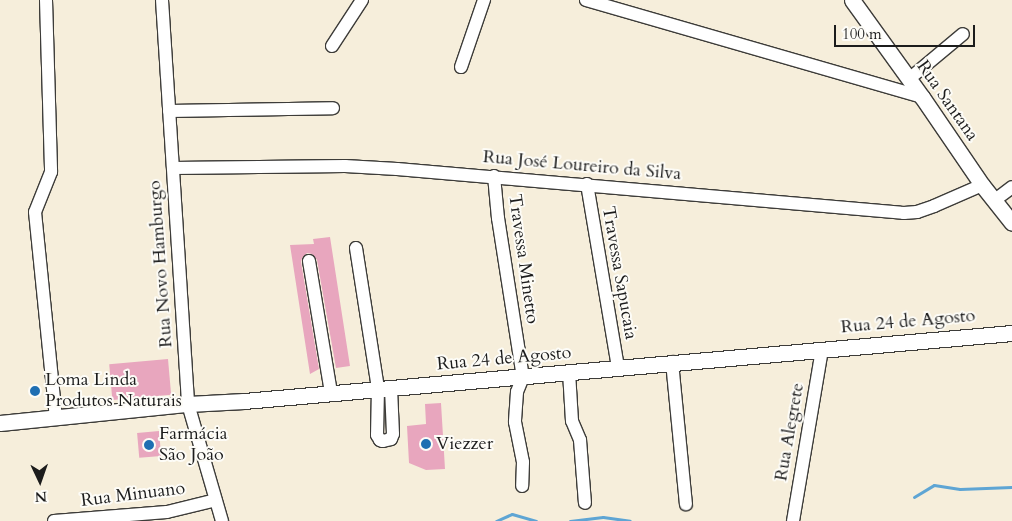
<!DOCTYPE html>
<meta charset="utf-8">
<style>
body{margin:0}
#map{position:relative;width:1012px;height:521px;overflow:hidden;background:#f6eedb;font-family:Cardo,serif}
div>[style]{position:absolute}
.stream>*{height:3px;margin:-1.5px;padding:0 1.5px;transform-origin:1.5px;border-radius:1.5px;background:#5ea5d4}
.building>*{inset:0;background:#e8a6be;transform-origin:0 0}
.roads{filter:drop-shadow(1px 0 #3d3c39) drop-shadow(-1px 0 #3d3c39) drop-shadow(0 1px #3d3c39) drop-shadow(0 -1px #3d3c39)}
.minor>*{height:12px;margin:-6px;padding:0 6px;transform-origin:6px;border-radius:6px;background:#fff}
.major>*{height:15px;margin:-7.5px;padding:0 7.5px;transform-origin:7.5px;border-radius:7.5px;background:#fff}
.dots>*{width:14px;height:14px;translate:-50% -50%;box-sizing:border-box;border:2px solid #fdfcf7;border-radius:50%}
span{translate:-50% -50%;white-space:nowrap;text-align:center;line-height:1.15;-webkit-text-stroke:4px #fdfcf7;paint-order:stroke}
.street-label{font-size:18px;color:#1c1c1c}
.poi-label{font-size:18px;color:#1c1c1c}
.left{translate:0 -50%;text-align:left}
.north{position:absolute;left:15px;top:456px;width:50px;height:50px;-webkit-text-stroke:4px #fdfcf7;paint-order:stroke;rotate:177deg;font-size:14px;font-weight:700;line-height:20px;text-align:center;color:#1c1c1c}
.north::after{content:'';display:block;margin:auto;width:18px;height:22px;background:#1c1c1c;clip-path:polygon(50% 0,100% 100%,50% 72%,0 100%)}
.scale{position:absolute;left:834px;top:25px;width:141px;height:22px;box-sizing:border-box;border:2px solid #1c1c1c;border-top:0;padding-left:6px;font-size:15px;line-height:18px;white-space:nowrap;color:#1c1c1c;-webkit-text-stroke:4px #fdfcf7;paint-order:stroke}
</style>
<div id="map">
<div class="stream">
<i style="left:914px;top:497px;width:23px;rotate:-31deg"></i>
<i style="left:934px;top:485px;width:26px;rotate:9deg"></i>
<i style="left:960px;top:489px;width:52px;rotate:-2.2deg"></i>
<i style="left:496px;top:521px;width:17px;rotate:-24deg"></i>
<i style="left:512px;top:514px;width:25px;rotate:16deg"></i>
<i style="left:570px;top:521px;width:33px;rotate:-7deg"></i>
<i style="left:603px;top:517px;width:27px;rotate:8deg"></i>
</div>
<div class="building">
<i style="clip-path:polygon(330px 237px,350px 366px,336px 368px,317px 260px,312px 254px,307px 253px,302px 258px,301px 262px,319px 369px,310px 374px,290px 245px,314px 244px,313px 239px)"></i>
<i style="left:168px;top:359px;width:36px;height:59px;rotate:85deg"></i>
<i style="clip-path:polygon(441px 403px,445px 469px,426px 470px,409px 463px,407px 426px,426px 424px,425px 404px)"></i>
<i style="left:159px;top:431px;width:25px;height:22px;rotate:85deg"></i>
</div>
<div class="roads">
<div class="minor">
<i style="left:46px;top:0;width:172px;rotate:88.3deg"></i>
<i style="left:51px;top:172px;width:43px;rotate:111.8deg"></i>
<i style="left:35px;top:212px;width:207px;rotate:84.2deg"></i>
<i style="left:162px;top:0;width:405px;rotate:86.3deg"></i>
<i style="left:188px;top:404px;width:122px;rotate:73.8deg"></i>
<i style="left:586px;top:0;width:350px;rotate:16.1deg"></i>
<i style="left:332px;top:46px;width:55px;rotate:-56.9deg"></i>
<i style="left:461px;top:67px;width:71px;rotate:-71.1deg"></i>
<i style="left:909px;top:79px;width:70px;rotate:-39.8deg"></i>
<i style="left:169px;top:111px;width:164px;rotate:-1deg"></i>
<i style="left:173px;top:168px;width:172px;rotate:-0.7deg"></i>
<i style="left:345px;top:166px;width:52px;rotate:3.3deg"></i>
<i style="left:397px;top:169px;width:509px;rotate:4.96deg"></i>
<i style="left:904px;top:213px;width:13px;rotate:-4deg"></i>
<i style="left:917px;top:212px;width:18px;rotate:-19deg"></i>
<i style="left:934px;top:206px;width:52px;rotate:-23.6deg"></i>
<i style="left:494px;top:176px;width:42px;rotate:84.6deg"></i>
<i style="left:498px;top:218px;width:161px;rotate:81.1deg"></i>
<i style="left:523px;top:377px;width:16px;rotate:112deg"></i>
<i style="left:517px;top:392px;width:30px;rotate:94deg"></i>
<i style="left:515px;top:422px;width:41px;rotate:78.7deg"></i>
<i style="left:523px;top:462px;width:24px;rotate:92deg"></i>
<i style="left:587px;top:184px;width:186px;rotate:80.4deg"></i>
<i style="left:995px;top:200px;width:21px;rotate:-37deg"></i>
<i style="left:356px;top:248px;width:142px;rotate:81.1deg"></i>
<i style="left:378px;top:388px;width:47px;rotate:91.2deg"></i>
<i style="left:377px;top:435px;width:6px;rotate:59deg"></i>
<i style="left:380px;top:440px;width:3px;rotate:18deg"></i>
<i style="left:383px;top:441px;width:8px;rotate:-14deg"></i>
<i style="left:391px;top:439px;width:5px;rotate:-68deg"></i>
<i style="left:393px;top:434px;width:46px;rotate:-92.5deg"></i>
<i style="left:309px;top:261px;width:134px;rotate:80.5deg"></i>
<i style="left:672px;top:362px;width:143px;rotate:84.4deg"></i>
<i style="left:569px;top:372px;width:49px;rotate:86.5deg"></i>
<i style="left:572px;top:421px;width:21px;rotate:67deg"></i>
<i style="left:580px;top:440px;width:63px;rotate:85.5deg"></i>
<i style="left:54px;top:521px;width:113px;rotate:-4.6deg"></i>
<i style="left:167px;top:512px;width:50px;rotate:-13.8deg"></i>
<i style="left:793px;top:521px;width:174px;rotate:-80.4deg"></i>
</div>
<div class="major">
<i style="left:852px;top:0;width:120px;rotate:54.2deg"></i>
<i style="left:922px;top:97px;width:107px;rotate:55.7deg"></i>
<i style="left:982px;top:185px;width:48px;rotate:51.7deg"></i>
<i style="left:0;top:423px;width:189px;rotate:-5.8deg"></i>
<i style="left:188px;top:404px;width:56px;rotate:-3.1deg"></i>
<i style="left:244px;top:401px;width:771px;rotate:-5.06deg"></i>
</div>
</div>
<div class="dots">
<i style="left:35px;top:391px;background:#1f6fb2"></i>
<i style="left:426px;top:444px;background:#1f6fb2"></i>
<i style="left:149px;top:445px;background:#1f6fb2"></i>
</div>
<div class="street-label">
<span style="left:947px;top:101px;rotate:55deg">Rua Santana</span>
<span style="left:582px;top:166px;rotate:5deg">Rua José Loureiro da Silva</span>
<span style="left:523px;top:259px;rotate:82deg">Travessa Minetto</span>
<span style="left:161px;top:264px;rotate:-94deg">Rua Novo Hamburgo</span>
<span style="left:619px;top:273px;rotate:80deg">Travessa Sapucaia</span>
<span style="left:908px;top:322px;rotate:-5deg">Rua 24 de Agosto</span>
<span style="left:504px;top:359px;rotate:-5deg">Rua 24 de Agosto</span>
<span style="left:790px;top:432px;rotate:-80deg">Rua Alegrete</span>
<span style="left:133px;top:495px;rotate:-7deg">Rua Minuano</span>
</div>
<div class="poi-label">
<span class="left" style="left:45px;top:391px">Loma Linda<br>Produtos Naturais</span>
<span class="left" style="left:159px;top:445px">Farmácia<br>São João</span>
<span class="left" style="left:436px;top:444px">Viezzer</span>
</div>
<div class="north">N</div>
<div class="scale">100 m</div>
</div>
